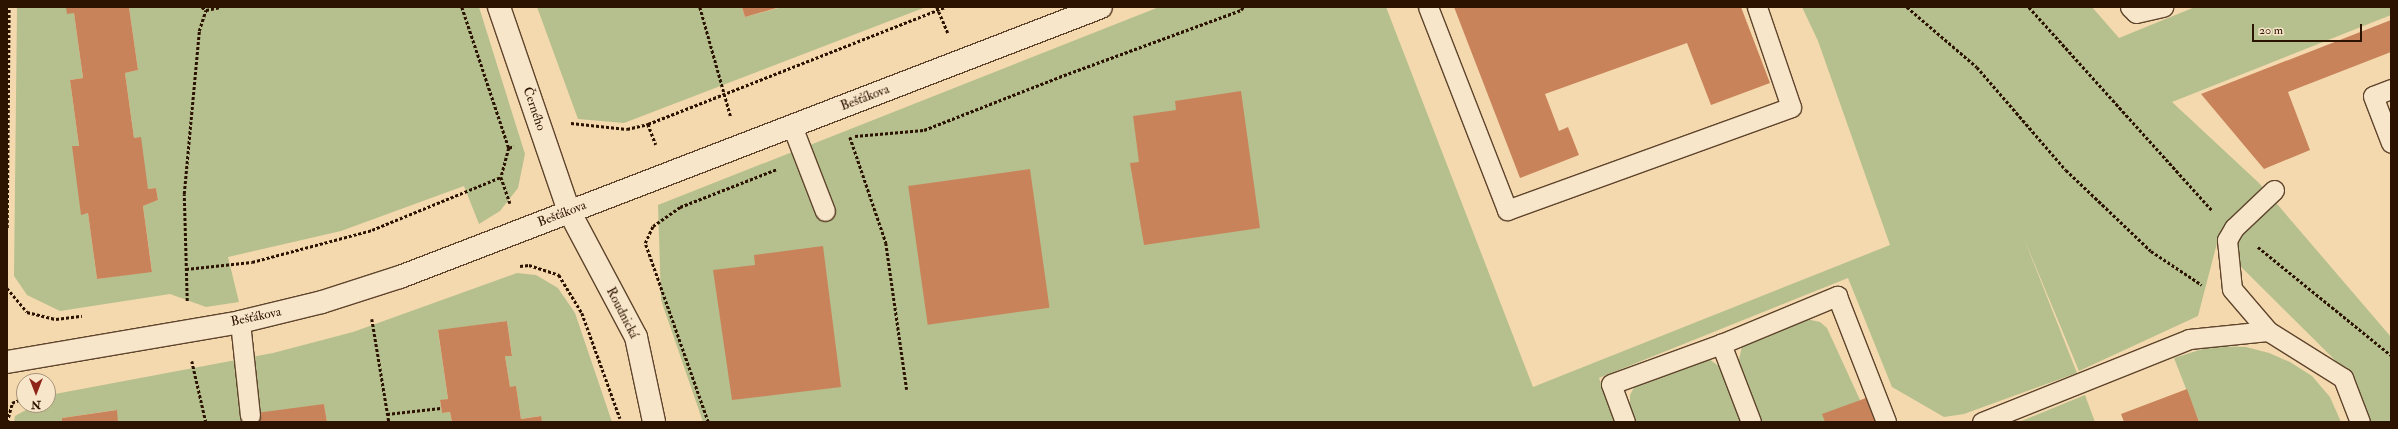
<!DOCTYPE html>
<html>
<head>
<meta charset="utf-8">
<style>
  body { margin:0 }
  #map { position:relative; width:2398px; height:429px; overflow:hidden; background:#f4d9ae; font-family:"IM FELL Double Pica",serif }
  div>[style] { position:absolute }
  .green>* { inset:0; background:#b6c08e }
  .building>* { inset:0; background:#c9835b; transform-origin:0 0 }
  .path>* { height:2.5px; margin-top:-1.25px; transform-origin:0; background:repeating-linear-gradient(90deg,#2c1300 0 3px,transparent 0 5px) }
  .roads { filter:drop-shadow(1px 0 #5e442c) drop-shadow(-1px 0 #5e442c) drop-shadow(0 1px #5e442c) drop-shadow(0 -1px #5e442c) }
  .lane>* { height:19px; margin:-9.5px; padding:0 9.5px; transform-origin:9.5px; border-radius:9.5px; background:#f8e6ca }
  .street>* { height:22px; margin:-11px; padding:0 11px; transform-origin:11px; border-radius:11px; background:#f8e6ca }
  span { translate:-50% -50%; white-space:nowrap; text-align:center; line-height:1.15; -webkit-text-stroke:4px #f8e6ca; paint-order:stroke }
  .street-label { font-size:13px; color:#2c1300 }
  .frame { position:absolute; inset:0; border:8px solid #2c1300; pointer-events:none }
  .north { position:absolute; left:16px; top:373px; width:40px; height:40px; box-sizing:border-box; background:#f8e6ca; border:1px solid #a69279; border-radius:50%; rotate:180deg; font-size:11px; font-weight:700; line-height:16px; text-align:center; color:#2c1300 }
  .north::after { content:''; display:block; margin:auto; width:14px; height:18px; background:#8f2418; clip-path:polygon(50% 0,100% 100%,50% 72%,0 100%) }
  .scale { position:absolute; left:2252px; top:24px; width:110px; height:18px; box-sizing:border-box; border:2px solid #2c1300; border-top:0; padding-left:5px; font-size:12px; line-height:14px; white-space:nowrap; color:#2c1300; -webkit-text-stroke:3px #f8e6ca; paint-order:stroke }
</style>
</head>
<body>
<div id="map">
  <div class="green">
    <div style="clip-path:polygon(17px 7px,66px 7px,74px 13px,83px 78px,70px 80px,79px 146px,73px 146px,82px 214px,88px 213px,97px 279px,152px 271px,143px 206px,158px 200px,156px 188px,148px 189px,134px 138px,125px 73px,138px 70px,129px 7px,479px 7px,525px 154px,518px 188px,500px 211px,479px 224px,464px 186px,341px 231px,228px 257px,239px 302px,206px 307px,170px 294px,60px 311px,27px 295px,14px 276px)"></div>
    <div style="clip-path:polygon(537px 7px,742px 7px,745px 17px,782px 7px,926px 7px,624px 123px,578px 119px)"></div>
    <div style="clip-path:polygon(1159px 7px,1386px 7px,1533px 387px,1890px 245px,1818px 41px,1802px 7px,2092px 7px,2119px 38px,2195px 7px,2391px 7px,2391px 15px,2172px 102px,2259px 183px,2391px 337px,2391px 422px,2371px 422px,2353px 378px,2217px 243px,2198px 316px,2079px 371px,2023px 236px,2077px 373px,1964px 414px,1944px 417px,1892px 387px,1848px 278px,1599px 378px,1615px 422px,703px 422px,661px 300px,658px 205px)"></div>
    <div style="clip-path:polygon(517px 273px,536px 275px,558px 288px,575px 313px,612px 422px,542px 422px,540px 416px,521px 419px,516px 387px,510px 387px,505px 356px,512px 355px,507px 321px,438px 331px,448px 399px,440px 401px,442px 413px,450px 412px,452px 422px,327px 422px,324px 404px,257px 422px,118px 422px,116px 410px,62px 418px,62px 422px,14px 422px,15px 416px,35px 405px,48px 405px,48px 398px,55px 394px,273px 353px,353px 332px)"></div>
    <div style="clip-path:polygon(1802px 318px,1820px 322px,1827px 328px,1860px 400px,1825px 422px,1760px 422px,1740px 372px,1739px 359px,1743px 343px)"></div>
    <div style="clip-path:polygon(2212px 346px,2246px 347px,2269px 353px,2290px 362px,2312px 376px,2330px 397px,2341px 422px,2199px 422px,2174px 358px)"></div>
    <div style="clip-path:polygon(1696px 357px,1709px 359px,1720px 367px,1741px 422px,1635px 422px,1630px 410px,1630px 395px,1637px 382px)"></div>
    <div style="clip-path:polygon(2085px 395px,2095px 422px,2019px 422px)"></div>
  </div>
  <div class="building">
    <div style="clip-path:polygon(66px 7px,129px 7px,138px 70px,125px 73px,134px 138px,141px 137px,148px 189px,156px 188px,158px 200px,143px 206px,152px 272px,97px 279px,88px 213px,81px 215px,72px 146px,79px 146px,70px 80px,83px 78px,74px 13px,67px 14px)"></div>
    <div style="clip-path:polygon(742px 7px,780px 7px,745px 17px)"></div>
    <div style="clip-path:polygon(1454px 7px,1741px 7px,1770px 83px,1711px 105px,1687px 43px,1545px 94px,1559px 131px,1568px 127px,1579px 155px,1520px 178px)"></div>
    <div style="clip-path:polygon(2391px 20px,2391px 52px,2288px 92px,2310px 150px,2264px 169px,2201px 94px)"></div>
    <div style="clip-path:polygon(1241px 91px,1260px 228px,1144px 245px,1130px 163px,1139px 162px,1133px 116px,1176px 110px,1175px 101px)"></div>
    <div style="left:1030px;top:169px;width:140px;height:123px;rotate:82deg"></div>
    <div style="clip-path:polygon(823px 246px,841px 387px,732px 400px,713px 270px,755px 265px,754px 255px)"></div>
    <div style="clip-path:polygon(507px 321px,512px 356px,505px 356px,510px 387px,516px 386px,521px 419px,541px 416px,542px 422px,452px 422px,450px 412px,442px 413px,440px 400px,448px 399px,438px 330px)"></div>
    <div style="clip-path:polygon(2187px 389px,2199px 422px,2124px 422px,2121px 414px)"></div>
    <div style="clip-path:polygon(1866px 398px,1876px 422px,1825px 422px,1822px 414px)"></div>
    <div style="clip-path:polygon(324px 404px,327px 422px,257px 422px,256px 413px)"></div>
    <div style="clip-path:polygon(117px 410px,118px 422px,62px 422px,62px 418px)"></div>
  </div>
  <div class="path">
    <div style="left:202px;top:7px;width:5px;rotate:37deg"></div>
    <div style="left:462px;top:7px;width:149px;rotate:71.6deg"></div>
    <div style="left:509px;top:148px;width:30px;rotate:105deg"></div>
    <div style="left:501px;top:177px;width:28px;rotate:71deg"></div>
    <div style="left:700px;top:7px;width:114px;rotate:74.3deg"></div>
    <div style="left:937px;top:7px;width:28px;rotate:67deg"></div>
    <div style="left:1907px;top:7px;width:92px;rotate:40.6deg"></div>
    <div style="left:1977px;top:67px;width:136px;rotate:49.2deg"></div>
    <div style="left:2066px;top:170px;width:117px;rotate:43.6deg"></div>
    <div style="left:2151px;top:251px;width:61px;rotate:33.7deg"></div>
    <div style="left:2029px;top:7px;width:273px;rotate:48deg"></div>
    <div style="left:571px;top:123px;width:56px;rotate:6.1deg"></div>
    <div style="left:627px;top:129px;width:22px;rotate:-13deg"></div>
    <div style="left:648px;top:124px;width:319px;rotate:-21.5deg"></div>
    <div style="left:648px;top:124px;width:22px;rotate:69deg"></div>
    <div style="left:855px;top:136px;width:69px;rotate:-5deg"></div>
    <div style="left:924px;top:130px;width:145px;rotate:-21.4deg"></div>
    <div style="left:1059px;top:77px;width:194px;rotate:-20.2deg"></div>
    <div style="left:1241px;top:10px;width:4px;rotate:-56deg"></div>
    <div style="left:850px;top:137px;width:112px;rotate:71.2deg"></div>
    <div style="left:886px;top:243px;width:148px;rotate:81.9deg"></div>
    <div style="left:509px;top:148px;width:5px;rotate:-22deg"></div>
    <div style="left:7px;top:228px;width:221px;rotate:-89.5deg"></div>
    <div style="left:2258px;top:247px;width:171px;rotate:39.1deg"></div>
    <div style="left:520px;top:266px;width:9px;rotate:-6deg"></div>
    <div style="left:529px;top:265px;width:32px;rotate:18deg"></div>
    <div style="left:559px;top:275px;width:44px;rotate:58.8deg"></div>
    <div style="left:582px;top:313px;width:112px;rotate:70.1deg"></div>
    <div style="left:186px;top:269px;width:66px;rotate:-6.1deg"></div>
    <div style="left:252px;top:262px;width:124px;rotate:-14.9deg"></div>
    <div style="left:372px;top:230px;width:139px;rotate:-22.3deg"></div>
    <div style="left:7px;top:288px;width:31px;rotate:50deg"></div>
    <div style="left:27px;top:312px;width:30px;rotate:14deg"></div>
    <div style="left:56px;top:319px;width:26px;rotate:-7deg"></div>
    <div style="left:187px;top:301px;width:107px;rotate:-91.6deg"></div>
    <div style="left:184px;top:194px;width:164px;rotate:-84.7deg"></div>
    <div style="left:199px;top:31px;width:22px;rotate:-72deg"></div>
    <div style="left:206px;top:10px;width:15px;rotate:-11deg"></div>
    <div style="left:372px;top:319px;width:104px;rotate:80.6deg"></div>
    <div style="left:192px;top:361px;width:63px;rotate:77.1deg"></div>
    <div style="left:387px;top:414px;width:54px;rotate:-6.3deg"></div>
    <div style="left:7px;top:422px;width:20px;rotate:-75deg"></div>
    <div style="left:12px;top:403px;width:13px;rotate:-23deg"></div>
    <div style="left:708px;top:422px;width:190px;rotate:-109.4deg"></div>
    <div style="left:645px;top:243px;width:19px;rotate:-65deg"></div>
    <div style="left:653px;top:226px;width:33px;rotate:-35deg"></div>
    <div style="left:680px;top:207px;width:104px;rotate:-21.4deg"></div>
  </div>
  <div class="roads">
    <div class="lane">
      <div style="left:1428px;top:7px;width:218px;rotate:68.7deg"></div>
      <div style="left:1507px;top:210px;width:302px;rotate:-19.9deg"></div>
      <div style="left:1791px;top:107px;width:106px;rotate:-108.8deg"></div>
      <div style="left:2130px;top:7px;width:8px;rotate:45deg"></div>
      <div style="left:2136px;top:13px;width:28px;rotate:-13deg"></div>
      <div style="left:2391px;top:89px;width:19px;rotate:159deg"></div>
      <div style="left:2373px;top:96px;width:50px;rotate:69deg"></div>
      <div style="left:792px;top:126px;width:91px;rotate:68.8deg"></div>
      <div style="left:2274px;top:190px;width:55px;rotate:136.5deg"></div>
      <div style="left:2234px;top:228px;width:14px;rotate:120deg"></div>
      <div style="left:2227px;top:240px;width:49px;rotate:84.2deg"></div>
      <div style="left:2232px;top:289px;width:55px;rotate:49.4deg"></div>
      <div style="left:2268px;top:331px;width:89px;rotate:32.1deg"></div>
      <div style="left:2343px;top:378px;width:47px;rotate:68.9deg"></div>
      <div style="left:240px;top:322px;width:94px;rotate:83.9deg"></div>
      <div style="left:1625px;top:422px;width:40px;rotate:-110.2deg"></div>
      <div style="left:1611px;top:384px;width:117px;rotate:-20deg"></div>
      <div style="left:1751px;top:422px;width:84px;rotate:-111deg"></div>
      <div style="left:1721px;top:344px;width:126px;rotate:-22.5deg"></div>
      <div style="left:1837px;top:296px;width:135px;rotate:68.7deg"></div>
      <div style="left:1982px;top:422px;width:223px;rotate:-21.8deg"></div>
      <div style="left:2189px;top:339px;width:79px;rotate:-5.8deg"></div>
    </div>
    <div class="street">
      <div style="left:499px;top:7px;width:216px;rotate:71.1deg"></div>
      <div style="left:569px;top:211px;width:143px;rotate:62deg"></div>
      <div style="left:636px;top:337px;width:87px;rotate:78deg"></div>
      <div style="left:7px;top:362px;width:236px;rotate:-9.7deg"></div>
      <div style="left:240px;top:322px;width:84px;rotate:-13.7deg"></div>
      <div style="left:322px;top:302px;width:82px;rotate:-17.8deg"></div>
      <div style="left:400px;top:277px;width:751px;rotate:-21.06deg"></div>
    </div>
  </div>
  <div class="street-label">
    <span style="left:865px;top:98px;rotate:-21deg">Bešťákova</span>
    <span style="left:534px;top:109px;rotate:71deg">Černého</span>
    <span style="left:562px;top:214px;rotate:-21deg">Bešťákova</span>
    <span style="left:622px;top:313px;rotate:63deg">Roudnická</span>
    <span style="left:256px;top:317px;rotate:-12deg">Bešťákova</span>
  </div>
  <div class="frame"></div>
  <div class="north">N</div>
  <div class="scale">20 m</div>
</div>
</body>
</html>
